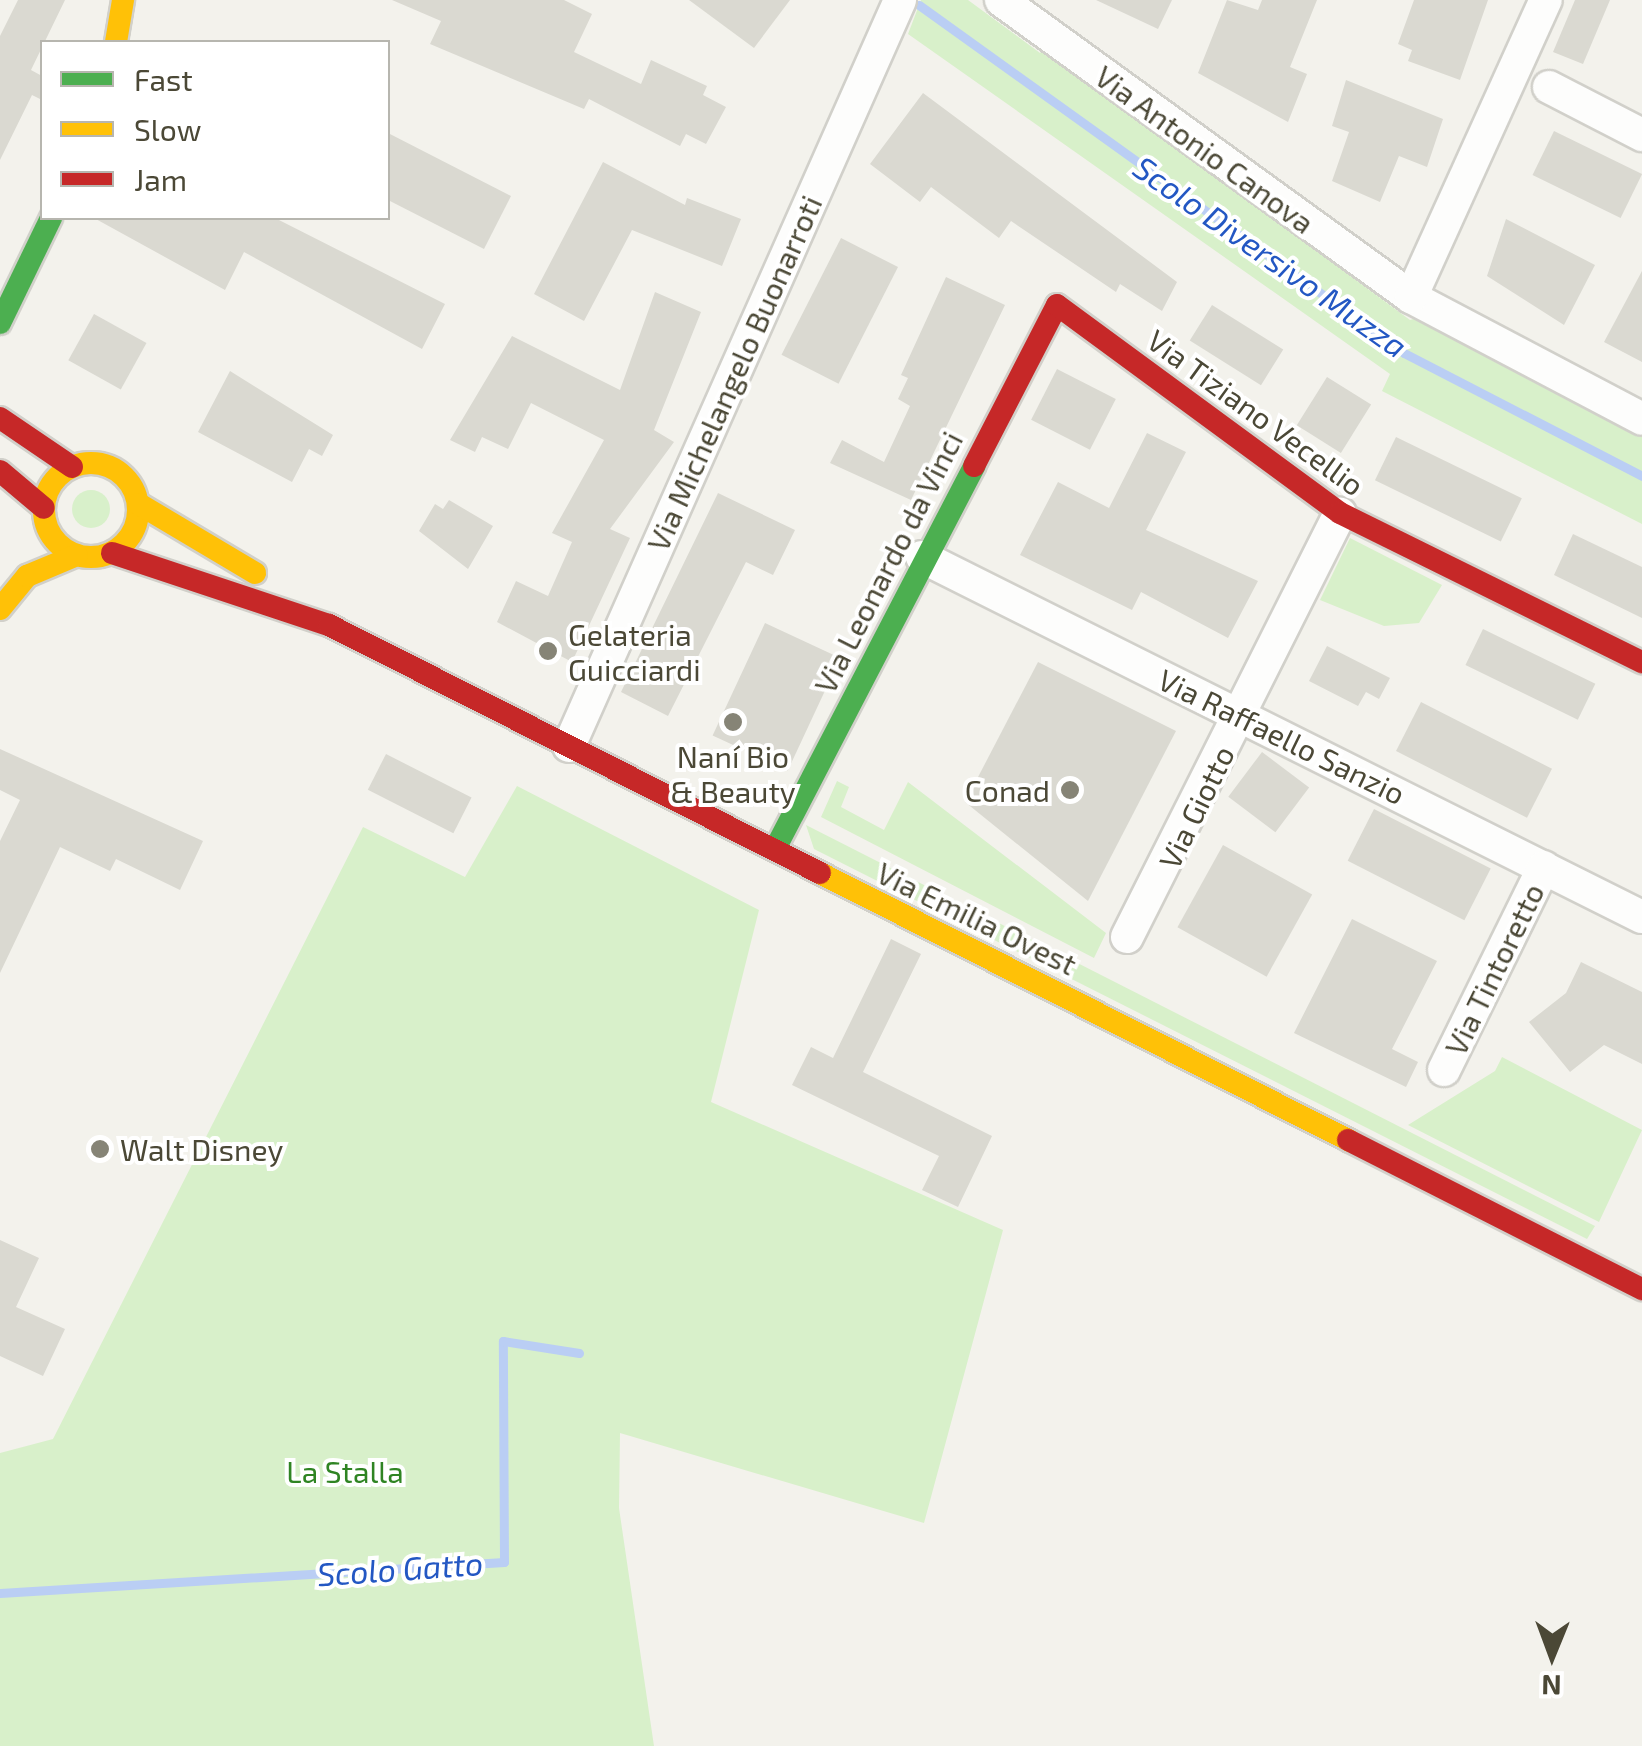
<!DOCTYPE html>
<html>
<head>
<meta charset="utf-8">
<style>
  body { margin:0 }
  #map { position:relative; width:1642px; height:1746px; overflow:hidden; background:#f3f2ec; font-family:"Exo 2",sans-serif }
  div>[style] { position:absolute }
  .green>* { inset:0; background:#d8f0ca }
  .round { border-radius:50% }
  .stream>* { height:9px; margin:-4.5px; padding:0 4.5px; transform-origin:4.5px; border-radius:4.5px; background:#bacef4 }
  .building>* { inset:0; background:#dad9d1; transform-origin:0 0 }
  .roads { filter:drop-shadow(2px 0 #d1d0ca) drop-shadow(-2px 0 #d1d0ca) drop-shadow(0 2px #d1d0ca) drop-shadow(0 -2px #d1d0ca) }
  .street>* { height:32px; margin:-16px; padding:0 16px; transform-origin:16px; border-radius:16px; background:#fdfdfc }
  .fast>* { height:22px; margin:-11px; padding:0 11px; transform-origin:11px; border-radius:11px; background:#4caf50 }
  .slow>* { height:22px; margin:-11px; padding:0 11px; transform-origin:11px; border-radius:11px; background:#ffc107 }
  .slow>.ring { margin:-11px; padding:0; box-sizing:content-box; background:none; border:22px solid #ffc107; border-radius:50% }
  .jam>* { height:22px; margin:-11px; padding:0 11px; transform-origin:11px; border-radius:11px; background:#c62828 }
  .dots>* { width:28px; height:28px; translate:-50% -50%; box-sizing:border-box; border:5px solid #fff; border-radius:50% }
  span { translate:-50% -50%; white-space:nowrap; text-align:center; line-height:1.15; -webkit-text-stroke:8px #fff; paint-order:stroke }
  .street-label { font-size:30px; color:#4b4836 }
  .poi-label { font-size:30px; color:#4b4836 }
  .left { translate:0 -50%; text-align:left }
  .right { translate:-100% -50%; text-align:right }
  .park-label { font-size:30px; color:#2f8423 }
  .water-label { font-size:32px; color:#2357c3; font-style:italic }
  .legend { position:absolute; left:40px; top:40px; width:350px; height:180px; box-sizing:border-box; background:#fff; border:2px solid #b7b6af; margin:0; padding:12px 18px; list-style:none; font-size:30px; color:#4b4836 }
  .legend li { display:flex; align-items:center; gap:20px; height:50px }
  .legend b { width:50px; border:2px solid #b7b6af }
  .north { position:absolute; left:1502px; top:1606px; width:100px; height:100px; -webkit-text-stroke:8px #fff; paint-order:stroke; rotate:181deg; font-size:28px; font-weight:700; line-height:40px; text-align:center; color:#4b4836 }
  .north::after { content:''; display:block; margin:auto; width:35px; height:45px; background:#4b4836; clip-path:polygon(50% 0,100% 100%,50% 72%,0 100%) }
</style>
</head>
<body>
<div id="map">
  <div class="green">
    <div style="clip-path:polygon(921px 0,968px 0,1040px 53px,1047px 45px,1353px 267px,1349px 275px,1410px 320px,1426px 315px,1642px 427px,1642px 524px,1382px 391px,1390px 374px,908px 34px)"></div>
    <div class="round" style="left:72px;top:490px;width:38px;height:38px"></div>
    <div style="clip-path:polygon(1350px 538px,1442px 585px,1419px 623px,1384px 626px,1320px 600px)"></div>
    <div style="clip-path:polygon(837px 781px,849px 787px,841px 807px,884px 830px,908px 782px,1106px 933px,1094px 958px,821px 817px)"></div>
    <div style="clip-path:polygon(517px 786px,759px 910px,711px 1102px,1003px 1230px,924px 1523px,620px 1433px,619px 1508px,654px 1746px,0 1746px,0 1453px,53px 1439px,363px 827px,465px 877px)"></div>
    <div style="clip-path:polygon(806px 825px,1595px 1226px,1587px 1239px,814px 849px)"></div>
    <div style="clip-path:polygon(1502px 1057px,1642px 1130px,1599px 1222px,1408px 1125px,1495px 1071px)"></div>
  </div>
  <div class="stream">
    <div style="left:919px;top:5px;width:597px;rotate:35.66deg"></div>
    <div style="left:1404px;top:353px;width:268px;rotate:27.3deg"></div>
    <div style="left:0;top:1593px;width:505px;rotate:-3.52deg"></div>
    <div style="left:504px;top:1562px;width:221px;rotate:-90.3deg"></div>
    <div style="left:503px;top:1341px;width:77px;rotate:9deg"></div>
  </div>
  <div class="building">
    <div style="clip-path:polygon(18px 0,65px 0,31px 70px,42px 76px,42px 100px,32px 95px,0 160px,0 36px)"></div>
    <div style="clip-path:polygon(392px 0,564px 0,592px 14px,574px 52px,641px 84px,651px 60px,707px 86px,703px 95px,726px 107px,706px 144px,686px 134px,680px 146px,589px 99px,584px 109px,430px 44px,441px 21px)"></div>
    <div style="clip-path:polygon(689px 0,790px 0,754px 48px)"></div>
    <div style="clip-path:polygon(1096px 0,1172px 0,1158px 29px)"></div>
    <div style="clip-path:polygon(1227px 0,1258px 10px,1262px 0,1317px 0,1290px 67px,1307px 74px,1288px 122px,1198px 73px)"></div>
    <div style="clip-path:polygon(1414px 0,1488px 0,1460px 80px,1408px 61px,1412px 50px,1398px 44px)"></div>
    <div style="clip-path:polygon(1575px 0,1610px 0,1583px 64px,1553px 52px)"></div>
    <div style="clip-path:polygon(1346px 80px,1443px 119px,1427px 167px,1399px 156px,1380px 202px,1332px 181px,1349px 132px,1332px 126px)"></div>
    <div style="clip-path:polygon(923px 93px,1177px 282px,1162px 311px,1120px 284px,1116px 292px,1011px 221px,999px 238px,931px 187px,920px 202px,870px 164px)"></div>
    <div style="left:1554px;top:131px;width:98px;height:49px;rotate:26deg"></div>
    <div style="clip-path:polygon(388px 133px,511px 196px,484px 249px,388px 200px)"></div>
    <div style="clip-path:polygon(603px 162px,685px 205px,687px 198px,741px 219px,722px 266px,632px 230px,584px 321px,534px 294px)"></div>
    <div style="clip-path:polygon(94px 218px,275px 218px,445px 304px,422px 349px,244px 252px,225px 290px)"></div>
    <div style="clip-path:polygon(1506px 219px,1595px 265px,1564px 325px,1487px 276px)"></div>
    <div style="left:841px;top:238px;width:64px;height:131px;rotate:27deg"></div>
    <div style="clip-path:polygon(1642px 271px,1642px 362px,1604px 342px)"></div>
    <div style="clip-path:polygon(946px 277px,1005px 305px,911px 500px,830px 463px,842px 440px,884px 462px,910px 406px,898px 399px,908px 378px,901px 375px)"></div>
    <div style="clip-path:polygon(655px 292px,701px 312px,654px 430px,674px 442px,610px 529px,630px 538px,572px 662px,497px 622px,516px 581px,548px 596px,572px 542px,552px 533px,604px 440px,531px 403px,508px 449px,482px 437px,475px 452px,450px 440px,512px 336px,620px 390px)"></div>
    <div style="left:1212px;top:305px;width:84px;height:42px;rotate:32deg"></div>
    <div style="left:94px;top:314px;width:60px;height:53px;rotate:29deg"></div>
    <div style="left:1057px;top:369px;width:66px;height:57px;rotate:27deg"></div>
    <div style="clip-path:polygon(230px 371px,333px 435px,322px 456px,309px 449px,292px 482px,198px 432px)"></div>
    <div style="left:1327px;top:377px;width:52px;height:57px;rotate:32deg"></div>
    <div style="clip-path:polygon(1147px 433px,1186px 452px,1146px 530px,1258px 581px,1228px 638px,1141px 592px,1132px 610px,1020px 555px,1058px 482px,1109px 508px)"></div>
    <div style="left:1396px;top:437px;width:140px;height:48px;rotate:26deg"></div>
    <div style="clip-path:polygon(718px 493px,795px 530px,773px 575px,746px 562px,668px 716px,621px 692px)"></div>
    <div style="clip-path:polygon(449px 500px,493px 526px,468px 569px,419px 531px,435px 504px,443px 509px)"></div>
    <div style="clip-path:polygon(1573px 534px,1642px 567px,1642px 618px,1554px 575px)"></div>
    <div style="left:765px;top:623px;width:83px;height:124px;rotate:25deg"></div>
    <div style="left:1483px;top:629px;width:125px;height:40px;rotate:26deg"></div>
    <div style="clip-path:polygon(1327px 646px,1390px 678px,1379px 699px,1366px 692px,1358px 706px,1309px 681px)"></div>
    <div style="clip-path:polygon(1038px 662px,1176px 731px,1088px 901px,965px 802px)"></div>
    <div style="left:1421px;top:702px;width:147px;height:55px;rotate:27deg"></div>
    <div style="clip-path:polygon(0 749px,203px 841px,180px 890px,116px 859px,110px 871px,60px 847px,0 973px,0 841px,20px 800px,0 790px)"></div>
    <div style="left:1262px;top:752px;width:59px;height:56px;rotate:37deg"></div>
    <div style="left:386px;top:754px;width:96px;height:40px;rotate:27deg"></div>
    <div style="left:1374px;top:809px;width:131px;height:58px;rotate:27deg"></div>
    <div style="left:1223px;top:845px;width:102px;height:94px;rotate:29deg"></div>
    <div style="clip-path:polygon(1352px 919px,1437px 961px,1392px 1049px,1418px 1062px,1406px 1087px,1294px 1033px)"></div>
    <div style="clip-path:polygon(891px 939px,921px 954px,863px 1072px,992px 1136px,958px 1207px,922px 1190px,939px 1156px,792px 1085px,811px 1047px,833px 1058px)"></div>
    <div style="clip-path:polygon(1581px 962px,1642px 992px,1642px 1064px,1604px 1045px,1570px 1072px,1529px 1022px,1566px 993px)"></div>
    <div style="clip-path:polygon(0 1240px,39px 1258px,16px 1307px,65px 1329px,43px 1376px,0 1356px)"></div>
  </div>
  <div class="roads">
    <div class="street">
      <div style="left:1001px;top:0;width:506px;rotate:35.92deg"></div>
      <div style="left:1411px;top:297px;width:261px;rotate:27.8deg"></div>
      <div style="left:1549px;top:87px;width:105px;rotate:27.3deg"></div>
      <div style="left:1411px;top:297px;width:326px;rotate:-65.6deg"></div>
      <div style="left:922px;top:557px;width:805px;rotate:26.57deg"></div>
      <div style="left:569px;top:746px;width:816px;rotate:-66.07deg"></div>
      <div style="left:1127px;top:937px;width:474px;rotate:-63.3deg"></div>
      <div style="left:1444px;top:1070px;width:226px;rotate:-63.8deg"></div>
    </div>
    <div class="fast">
      <div style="left:0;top:323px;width:117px;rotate:-64.1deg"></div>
      <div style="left:775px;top:849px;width:432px;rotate:-62.5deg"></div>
    </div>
    <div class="slow">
      <div style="left:116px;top:42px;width:43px;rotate:-80.5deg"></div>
      <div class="ring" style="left:44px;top:463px;width:72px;height:72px"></div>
      <div style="left:139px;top:504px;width:135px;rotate:30.7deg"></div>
      <div style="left:0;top:609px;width:43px;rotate:-50.7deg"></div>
      <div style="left:27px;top:576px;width:54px;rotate:-22.8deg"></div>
      <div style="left:820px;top:873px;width:592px;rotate:26.82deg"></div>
    </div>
    <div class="jam">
      <div style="left:0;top:418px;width:87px;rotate:34.2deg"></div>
      <div style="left:974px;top:466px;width:181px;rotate:-62.7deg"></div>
      <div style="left:1057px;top:305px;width:351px;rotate:36.3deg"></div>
      <div style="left:1340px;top:513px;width:337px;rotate:26.3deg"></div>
      <div style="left:0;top:471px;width:57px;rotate:40.1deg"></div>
      <div style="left:112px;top:553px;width:229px;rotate:18.4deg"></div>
      <div style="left:329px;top:625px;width:550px;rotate:26.8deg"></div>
      <div style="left:1348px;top:1140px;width:330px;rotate:26.9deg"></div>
    </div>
  </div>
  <div class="dots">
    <div style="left:548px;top:651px;background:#868476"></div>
    <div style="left:733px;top:722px;background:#868476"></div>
    <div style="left:1070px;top:790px;background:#868476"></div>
    <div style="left:100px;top:1149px;background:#868476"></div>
  </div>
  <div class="street-label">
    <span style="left:1205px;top:149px;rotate:36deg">Via Antonio Canova</span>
    <span style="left:734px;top:373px;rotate:-66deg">Via Michelangelo Buonarroti</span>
    <span style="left:1256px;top:412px;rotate:36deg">Via Tiziano Vecellio</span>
    <span style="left:888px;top:562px;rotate:-63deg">Via Leonardo da Vinci</span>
    <span style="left:1282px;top:736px;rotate:26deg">Via Raffaello Sanzio</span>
    <span style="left:1196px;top:807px;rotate:-64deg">Via Giotto</span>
    <span style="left:977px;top:918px;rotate:26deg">Via Emilia Ovest</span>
    <span style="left:1494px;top:969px;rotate:-64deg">Via Tintoretto</span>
  </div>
  <div class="poi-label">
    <span class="left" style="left:568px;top:651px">Gelateria<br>Guicciardi</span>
    <span style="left:733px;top:773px">Naní Bio<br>&amp; Beauty</span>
    <span class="right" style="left:1050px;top:790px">Conad</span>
    <span class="left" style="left:120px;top:1149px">Walt Disney</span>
  </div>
  <div class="park-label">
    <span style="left:345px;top:1471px">La Stalla</span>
  </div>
  <div class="water-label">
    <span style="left:1271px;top:256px;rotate:35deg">Scolo Diversivo Muzza</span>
    <span style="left:400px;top:1568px;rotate:-4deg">Scolo Gatto</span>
  </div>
  <ul class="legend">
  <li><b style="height:12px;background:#4caf50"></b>Fast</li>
  <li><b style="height:12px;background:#ffc107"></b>Slow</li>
  <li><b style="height:12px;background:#c62828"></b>Jam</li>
  </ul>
  <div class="north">N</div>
</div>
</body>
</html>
